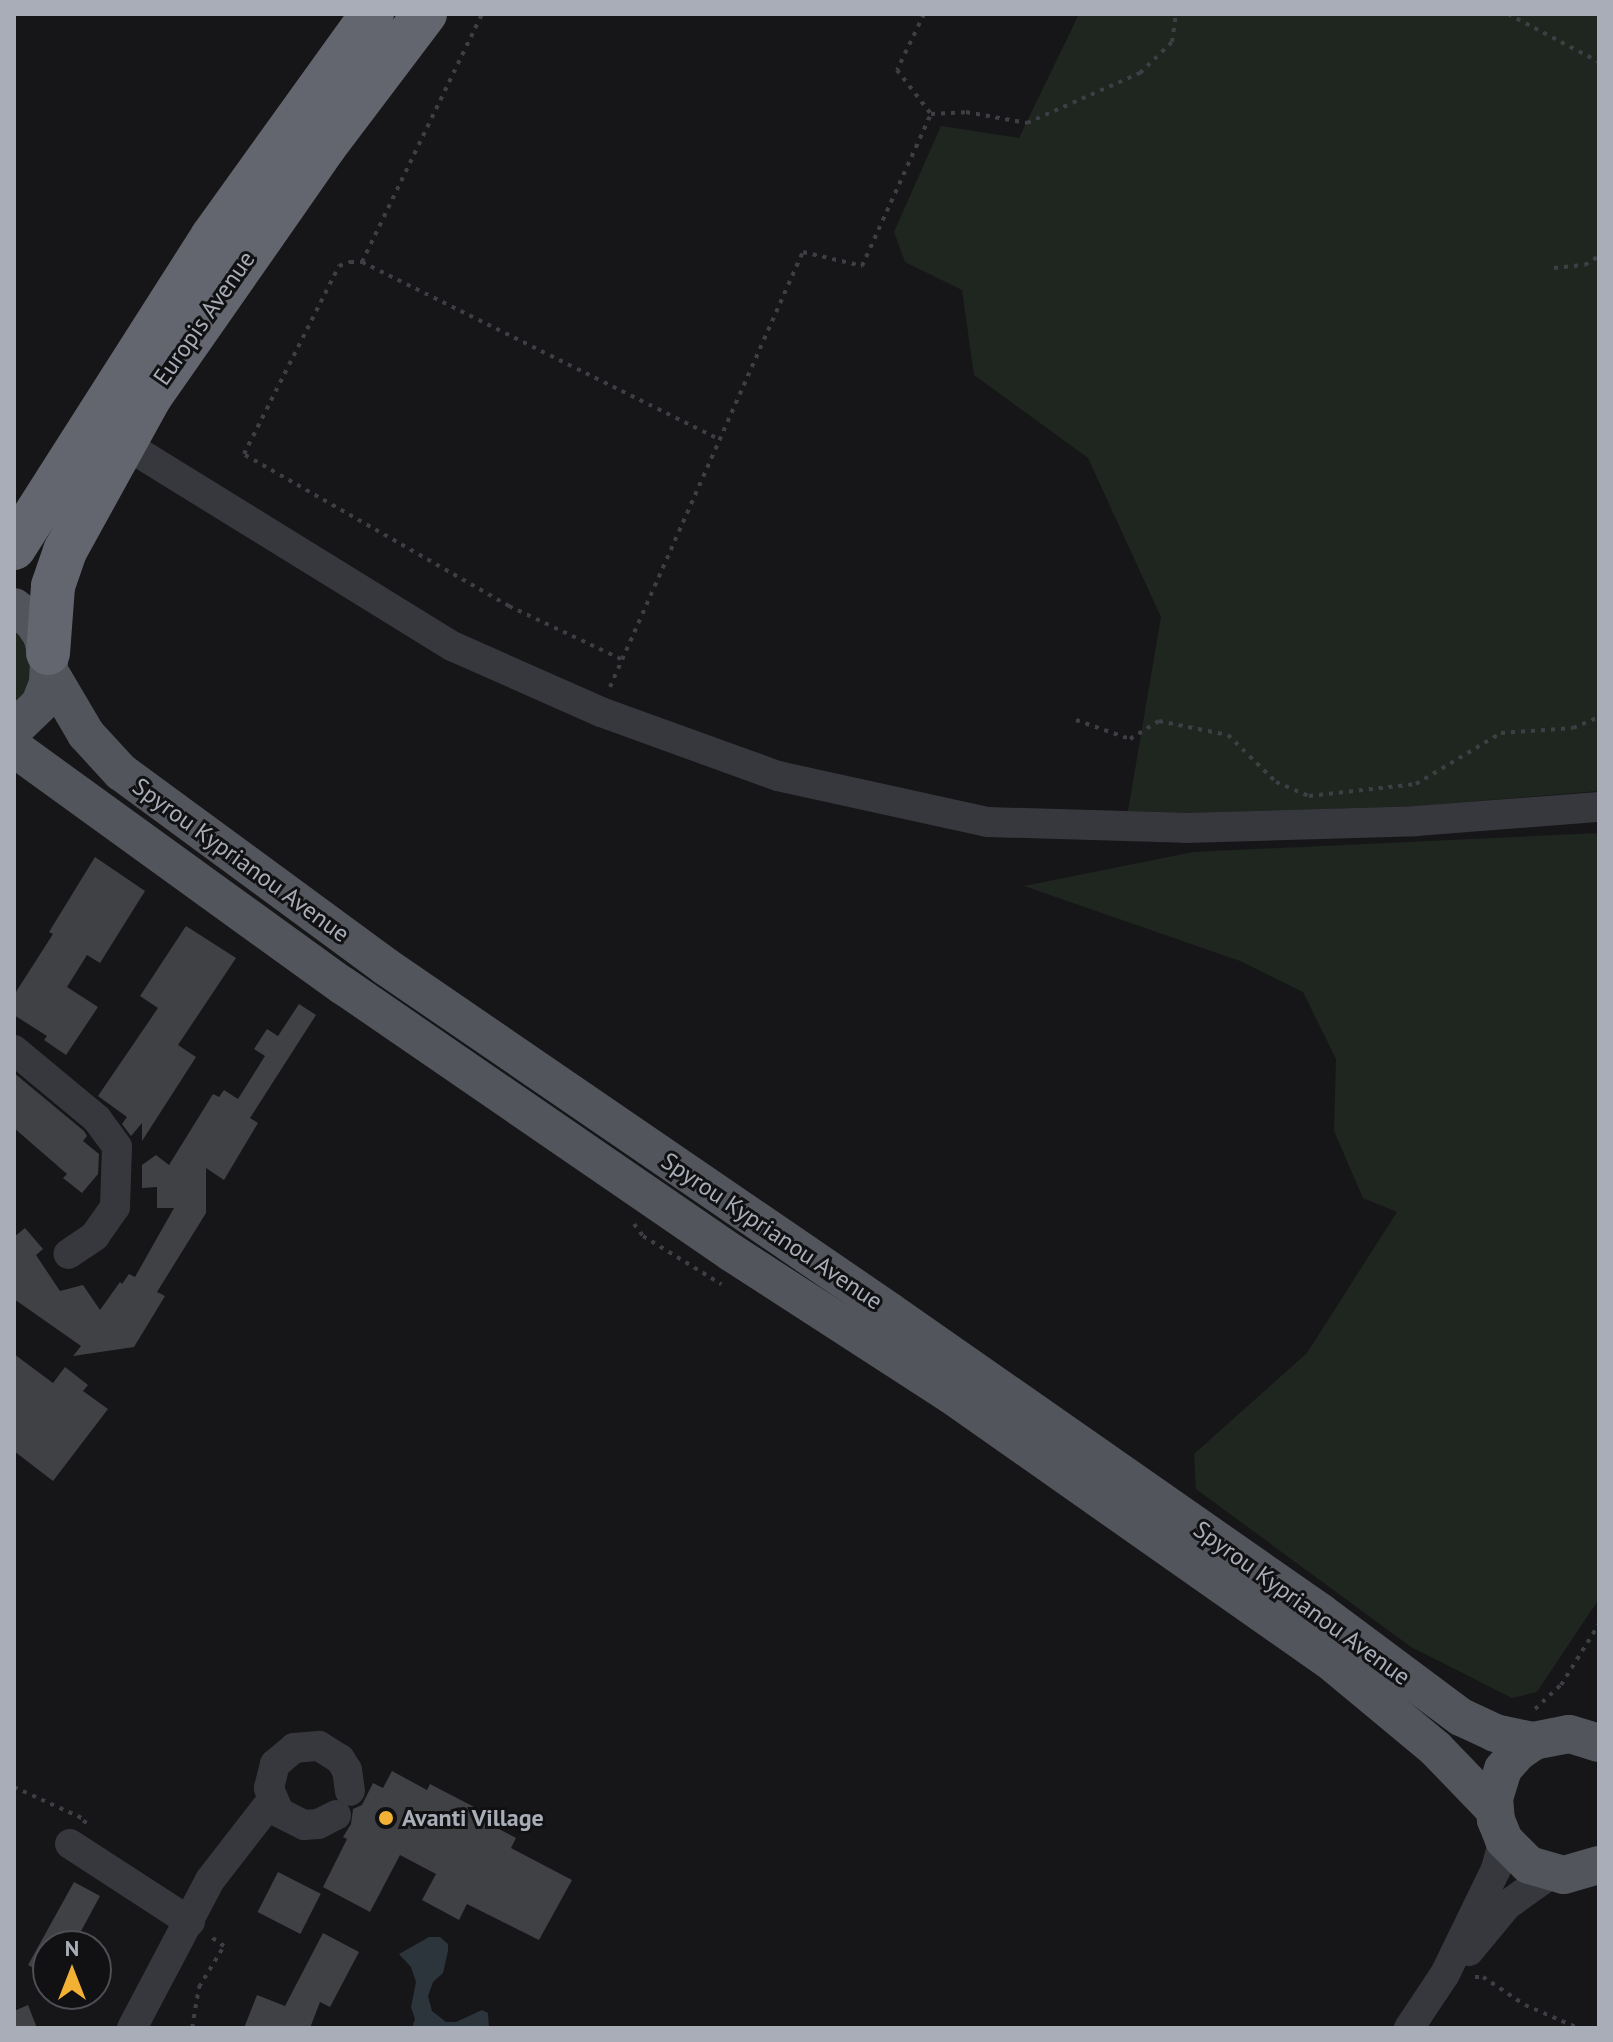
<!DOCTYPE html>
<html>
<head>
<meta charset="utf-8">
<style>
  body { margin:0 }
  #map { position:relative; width:1613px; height:2042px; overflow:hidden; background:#161618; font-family:"PT Sans",sans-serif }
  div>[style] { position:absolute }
  .green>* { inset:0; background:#1e261f }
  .water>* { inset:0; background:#2c353c }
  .building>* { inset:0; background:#404145; transform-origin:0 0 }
  .path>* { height:4px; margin-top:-2px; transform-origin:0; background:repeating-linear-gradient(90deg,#3d3f44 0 4px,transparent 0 10px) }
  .minor>* { height:30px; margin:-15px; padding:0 15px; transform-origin:15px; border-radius:15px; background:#37383d }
  .major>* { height:38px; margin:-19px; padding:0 19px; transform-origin:19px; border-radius:19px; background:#53555c }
  .highway>* { height:44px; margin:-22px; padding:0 22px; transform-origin:22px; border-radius:22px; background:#63666e }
  .dots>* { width:22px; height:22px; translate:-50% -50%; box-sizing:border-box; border:4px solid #111113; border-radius:50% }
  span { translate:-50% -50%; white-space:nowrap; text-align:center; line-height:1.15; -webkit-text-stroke:6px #111113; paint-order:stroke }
  .street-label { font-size:24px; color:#a8adb8 }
  .poi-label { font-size:24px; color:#a8adb8; font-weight:700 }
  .left { translate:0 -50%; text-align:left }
  .frame { position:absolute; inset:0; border:16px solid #a8adb8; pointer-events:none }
  .north { position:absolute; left:32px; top:1930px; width:80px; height:80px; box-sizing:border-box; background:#111113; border:2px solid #4d4f55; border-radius:50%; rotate:0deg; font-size:22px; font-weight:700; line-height:32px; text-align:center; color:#a8adb8 }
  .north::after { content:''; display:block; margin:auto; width:28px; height:36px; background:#f2b134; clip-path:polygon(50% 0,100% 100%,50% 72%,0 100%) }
</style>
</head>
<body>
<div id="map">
  <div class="green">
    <div style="clip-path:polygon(1079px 14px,1599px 14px,1599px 791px,1418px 806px,1196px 813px,1128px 811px,1161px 617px,1088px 458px,974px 375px,962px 290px,905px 262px,894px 232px,941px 126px,1019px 138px)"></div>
    <div style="clip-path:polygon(14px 629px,30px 653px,32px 672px,27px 690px,14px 708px)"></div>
    <div style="clip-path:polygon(1599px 833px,1599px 1599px,1537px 1692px,1512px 1698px,1411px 1647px,1196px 1489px,1194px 1454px,1307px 1353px,1397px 1212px,1363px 1198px,1334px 1131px,1336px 1059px,1303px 992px,1240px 961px,1024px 886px,1193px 852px)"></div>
  </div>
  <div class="water">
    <div style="clip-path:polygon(429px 1937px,440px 1937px,448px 1944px,448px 1951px,443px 1973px,433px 1982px,428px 1996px,432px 2011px,446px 2022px,456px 2022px,482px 2010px,488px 2013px,489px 2028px,412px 2028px,415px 2019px,411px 2007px,416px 1982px,411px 1967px,399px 1954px)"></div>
  </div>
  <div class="building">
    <div style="clip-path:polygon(95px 857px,145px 891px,100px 963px,87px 955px,67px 987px,98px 1007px,66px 1055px,44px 1040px,47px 1036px,14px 1015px,14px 995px,53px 934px,49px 932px)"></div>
    <div style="clip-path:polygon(186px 926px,236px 958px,178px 1045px,196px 1057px,142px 1141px,142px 1123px,131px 1136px,122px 1124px,127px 1117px,98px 1096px,158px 1008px,140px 996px)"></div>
    <div style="clip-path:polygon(299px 1004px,316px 1015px,250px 1118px,258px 1123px,224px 1180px,206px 1168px,206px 1213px,157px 1292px,165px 1296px,134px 1347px,73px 1356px,81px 1346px,14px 1299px,14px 1237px,25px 1228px,43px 1249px,36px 1255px,60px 1291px,83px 1285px,100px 1310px,120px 1282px,122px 1284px,129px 1274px,135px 1277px,174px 1208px,157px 1208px,157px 1187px,142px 1188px,142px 1165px,156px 1155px,169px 1165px,213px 1094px,219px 1097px,224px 1090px,238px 1099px,265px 1056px,254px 1049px,267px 1029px,278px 1036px)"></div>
    <div style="clip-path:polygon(14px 1073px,84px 1131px,87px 1136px,83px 1141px,99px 1154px,98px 1174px,82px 1193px,63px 1178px,67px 1174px,14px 1128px)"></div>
    <div style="clip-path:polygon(14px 1354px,53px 1383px,65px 1367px,88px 1385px,83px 1391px,108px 1409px,53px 1481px,14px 1451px)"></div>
    <div style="clip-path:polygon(392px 1771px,427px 1790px,430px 1784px,478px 1809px,474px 1816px,516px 1838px,511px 1848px,572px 1880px,539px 1940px,467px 1904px,459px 1920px,422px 1900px,436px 1874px,400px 1855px,370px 1912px,323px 1887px,347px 1839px,343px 1837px,351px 1824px,353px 1809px,362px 1805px,373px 1783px,383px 1788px)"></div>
    <div style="left:278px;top:1872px;width:48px;height:45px;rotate:27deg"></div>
    <div style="clip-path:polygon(74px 1882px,100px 1896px,73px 1946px,48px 1946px,48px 1976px,28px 1965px)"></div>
    <div style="clip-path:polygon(323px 1933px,359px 1952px,330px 2007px,320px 2002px,310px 2028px,244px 2028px,257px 1995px,285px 2006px)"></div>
    <div style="clip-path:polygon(28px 2005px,37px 2028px,14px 2028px,14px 2011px)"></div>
  </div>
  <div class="path">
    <div style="left:924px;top:14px;width:62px;rotate:115.7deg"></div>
    <div style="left:897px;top:70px;width:56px;rotate:52.3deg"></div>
    <div style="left:1508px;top:14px;width:103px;rotate:27.8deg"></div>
    <div style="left:362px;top:262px;width:276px;rotate:-64.2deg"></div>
    <div style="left:1554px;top:268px;width:31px;rotate:-6deg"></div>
    <div style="left:1585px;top:265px;width:17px;rotate:-33deg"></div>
    <div style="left:621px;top:659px;width:124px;rotate:-154.7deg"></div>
    <div style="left:509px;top:606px;width:305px;rotate:-150.2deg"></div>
    <div style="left:244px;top:454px;width:211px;rotate:-63.2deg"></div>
    <div style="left:339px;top:266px;width:12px;rotate:-20deg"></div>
    <div style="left:350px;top:262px;width:12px"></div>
    <div style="left:362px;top:262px;width:398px;rotate:26.4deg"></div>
    <div style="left:610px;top:687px;width:476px;rotate:-66.1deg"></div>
    <div style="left:803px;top:252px;width:61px;rotate:13.3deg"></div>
    <div style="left:862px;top:266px;width:167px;rotate:-65.6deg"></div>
    <div style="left:931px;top:114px;width:35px;rotate:-3deg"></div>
    <div style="left:966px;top:112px;width:62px;rotate:10.2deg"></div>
    <div style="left:1027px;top:123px;width:124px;rotate:-23.9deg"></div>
    <div style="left:1140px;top:73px;width:45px;rotate:-44.1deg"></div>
    <div style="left:1172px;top:42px;width:28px;rotate:-82deg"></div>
    <div style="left:1076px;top:720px;width:57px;rotate:19.4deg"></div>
    <div style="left:1130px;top:739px;width:34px;rotate:-32deg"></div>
    <div style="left:1159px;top:721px;width:70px;rotate:11.5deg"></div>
    <div style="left:1228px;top:735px;width:67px;rotate:44.4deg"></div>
    <div style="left:1276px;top:782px;width:36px;rotate:23deg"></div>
    <div style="left:1309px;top:796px;width:108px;rotate:-6.4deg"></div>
    <div style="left:1416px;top:784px;width:99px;rotate:-31deg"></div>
    <div style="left:1501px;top:733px;width:72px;rotate:-4deg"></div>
    <div style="left:1573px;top:728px;width:28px;rotate:-23deg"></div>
    <div style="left:634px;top:1224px;width:15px;rotate:53deg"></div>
    <div style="left:643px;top:1236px;width:92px;rotate:31.6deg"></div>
    <div style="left:1535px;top:1709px;width:35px;rotate:-43deg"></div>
    <div style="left:1561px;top:1685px;width:72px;rotate:-58.1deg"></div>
    <div style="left:14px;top:1787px;width:79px;rotate:24.6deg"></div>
    <div style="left:86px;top:1820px;width:6px;rotate:121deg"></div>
    <div style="left:1475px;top:1977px;width:8px"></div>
    <div style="left:1483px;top:1977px;width:50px;rotate:33.7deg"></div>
    <div style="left:1525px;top:2005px;width:58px;rotate:23.5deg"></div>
    <div style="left:192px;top:2028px;width:42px;rotate:-80.3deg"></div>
    <div style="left:199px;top:1987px;width:48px;rotate:-58.6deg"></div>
    <div style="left:224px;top:1946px;width:16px;rotate:-145deg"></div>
  </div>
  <div class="minor">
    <div style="left:123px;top:443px;width:387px;rotate:31.7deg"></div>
    <div style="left:452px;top:646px;width:163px;rotate:23.9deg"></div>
    <div style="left:601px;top:712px;width:188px;rotate:19.9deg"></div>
    <div style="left:778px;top:776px;width:215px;rotate:12.4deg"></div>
    <div style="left:988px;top:822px;width:197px;rotate:1.7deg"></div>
    <div style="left:1185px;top:828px;width:231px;rotate:-1.7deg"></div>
    <div style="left:1416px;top:821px;width:184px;rotate:-4.4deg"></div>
    <div style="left:14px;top:1050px;width:108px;rotate:39.7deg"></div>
    <div style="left:97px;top:1119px;width:34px;rotate:54deg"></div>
    <div style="left:117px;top:1147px;width:60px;rotate:91.9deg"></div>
    <div style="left:115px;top:1207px;width:35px;rotate:125deg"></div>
    <div style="left:95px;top:1236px;width:32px;rotate:146deg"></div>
    <div style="left:336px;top:1815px;width:20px;rotate:153deg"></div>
    <div style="left:318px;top:1824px;width:14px;rotate:176deg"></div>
    <div style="left:304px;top:1825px;width:28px;rotate:-153deg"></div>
    <div style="left:279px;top:1812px;width:26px;rotate:-113deg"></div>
    <div style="left:269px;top:1788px;width:25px;rotate:-76deg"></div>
    <div style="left:275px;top:1764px;width:25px;rotate:-40deg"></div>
    <div style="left:294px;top:1748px;width:25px;rotate:-5deg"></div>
    <div style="left:319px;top:1746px;width:25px;rotate:32deg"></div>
    <div style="left:340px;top:1759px;width:13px;rotate:58deg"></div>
    <div style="left:347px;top:1770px;width:21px;rotate:82deg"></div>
    <div style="left:70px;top:1844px;width:143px;rotate:33deg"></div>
    <div style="left:1469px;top:1951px;width:60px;rotate:-50.4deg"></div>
    <div style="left:1507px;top:1905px;width:55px;rotate:-35.4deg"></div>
    <div style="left:132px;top:2028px;width:167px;rotate:-62.2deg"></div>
    <div style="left:210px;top:1880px;width:101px;rotate:-52.2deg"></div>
    <div style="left:1409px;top:2028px;width:65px;rotate:-56.3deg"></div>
    <div style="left:1445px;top:1974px;width:117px;rotate:-64.1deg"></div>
    <div style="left:1496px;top:1869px;width:30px;rotate:-75deg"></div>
  </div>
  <div class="major">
    <div style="left:14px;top:607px;width:23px;rotate:38deg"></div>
    <div style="left:32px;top:621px;width:18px;rotate:56deg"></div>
    <div style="left:42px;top:636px;width:27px;rotate:75deg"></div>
    <div style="left:49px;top:662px;width:21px;rotate:93deg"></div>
    <div style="left:48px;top:683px;width:22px;rotate:111deg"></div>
    <div style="left:40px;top:704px;width:36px;rotate:136deg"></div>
    <div style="left:49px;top:671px;width:73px;rotate:59.6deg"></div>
    <div style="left:86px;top:734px;width:52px;rotate:47.4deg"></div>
    <div style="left:121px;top:772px;width:328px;rotate:36.3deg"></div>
    <div style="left:385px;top:966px;width:611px;rotate:34.39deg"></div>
    <div style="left:889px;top:1311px;width:526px;rotate:34.93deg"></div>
    <div style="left:1320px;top:1612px;width:176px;rotate:36.7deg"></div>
    <div style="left:1461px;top:1717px;width:38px;rotate:25deg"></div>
    <div style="left:1495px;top:1733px;width:40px;rotate:12deg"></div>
    <div style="left:14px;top:748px;width:405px;rotate:35.9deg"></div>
    <div style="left:342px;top:985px;width:473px;rotate:34.5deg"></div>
    <div style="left:732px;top:1253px;width:260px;rotate:32.9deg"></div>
    <div style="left:950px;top:1394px;width:471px;rotate:35.1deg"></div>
    <div style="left:1335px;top:1665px;width:131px;rotate:39.7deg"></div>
    <div style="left:1436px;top:1749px;width:83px;rotate:46deg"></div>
    <div style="left:1599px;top:1743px;width:31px;rotate:-163deg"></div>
    <div style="left:1569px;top:1734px;width:36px;rotate:169deg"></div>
    <div style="left:1534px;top:1741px;width:21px;rotate:145deg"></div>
    <div style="left:1517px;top:1753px;width:21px;rotate:131deg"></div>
    <div style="left:1503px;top:1769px;width:30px;rotate:107deg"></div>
    <div style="left:1494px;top:1798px;width:22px;rotate:85deg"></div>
    <div style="left:1496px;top:1820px;width:22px;rotate:68deg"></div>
    <div style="left:1504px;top:1840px;width:35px;rotate:45deg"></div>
    <div style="left:1529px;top:1865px;width:36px;rotate:16deg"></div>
    <div style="left:1564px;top:1875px;width:36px;rotate:-16deg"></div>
  </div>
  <div class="highway">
    <div style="left:14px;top:548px;width:369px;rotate:-57.5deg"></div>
    <div style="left:212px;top:237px;width:274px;rotate:-54.3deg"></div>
    <div style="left:48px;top:653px;width:67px;rotate:-85.7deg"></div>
    <div style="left:53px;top:586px;width:37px;rotate:-71deg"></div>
    <div style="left:65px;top:551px;width:176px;rotate:-61.1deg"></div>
    <div style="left:150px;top:397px;width:306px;rotate:-55.1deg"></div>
    <div style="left:325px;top:146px;width:166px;rotate:-52.9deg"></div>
  </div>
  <div class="dots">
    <div style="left:386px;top:1818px;background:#f2b134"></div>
  </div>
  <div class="street-label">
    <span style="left:204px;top:318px;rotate:-55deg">Europis Avenue</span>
    <span style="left:241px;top:860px;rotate:36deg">Spyrou Kyprianou Avenue</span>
    <span style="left:772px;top:1231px;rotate:34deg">Spyrou Kyprianou Avenue</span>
    <span style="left:1302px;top:1603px;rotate:36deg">Spyrou Kyprianou Avenue</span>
  </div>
  <div class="poi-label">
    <span class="left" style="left:402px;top:1818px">Avanti Village</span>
  </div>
  <div class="frame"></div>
  <div class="north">N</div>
</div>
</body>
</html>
